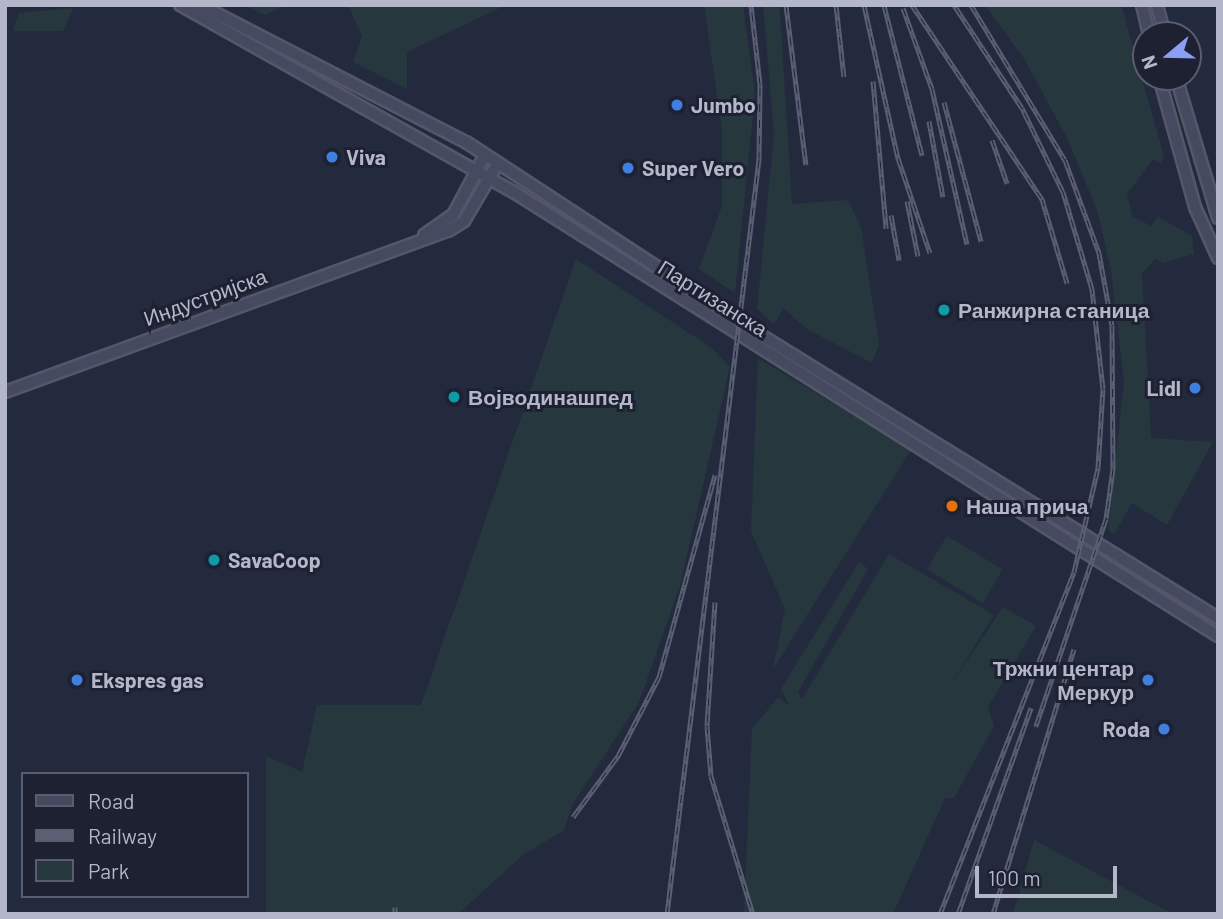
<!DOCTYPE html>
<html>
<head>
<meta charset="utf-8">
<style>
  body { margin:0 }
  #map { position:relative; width:1223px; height:919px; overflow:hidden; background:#242a3d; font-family:Barlow,sans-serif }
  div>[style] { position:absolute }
  .green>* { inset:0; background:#26373e; transform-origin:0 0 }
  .roads { filter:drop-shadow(2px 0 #535768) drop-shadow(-2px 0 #535768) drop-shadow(0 2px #535768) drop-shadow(0 -2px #535768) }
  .secondary>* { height:10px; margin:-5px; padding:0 5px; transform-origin:5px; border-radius:5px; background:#464a60 }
  .rail>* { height:5px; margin-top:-2.5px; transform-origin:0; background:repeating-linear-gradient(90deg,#1d2132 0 8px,#5a5f74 0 16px); box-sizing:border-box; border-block:2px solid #5a5f74 }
  .dots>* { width:19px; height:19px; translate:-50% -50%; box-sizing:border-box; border:4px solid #1d2132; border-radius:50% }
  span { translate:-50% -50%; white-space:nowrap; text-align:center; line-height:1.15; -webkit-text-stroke:6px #1d2132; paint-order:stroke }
  .poi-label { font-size:21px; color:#b4b7c9; font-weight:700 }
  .left { translate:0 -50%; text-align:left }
  .right { translate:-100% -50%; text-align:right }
  .street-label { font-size:21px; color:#b4b7c9 }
  .frame { position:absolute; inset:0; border:7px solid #b4b7c9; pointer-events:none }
  .legend { position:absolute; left:21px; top:772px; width:228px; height:126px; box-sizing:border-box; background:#1d2132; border:2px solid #595d6e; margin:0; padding:9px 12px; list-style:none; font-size:21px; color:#b4b7c9 }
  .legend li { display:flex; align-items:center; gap:14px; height:35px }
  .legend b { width:35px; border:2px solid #595d6e }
  .north { position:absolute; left:1132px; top:21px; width:70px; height:70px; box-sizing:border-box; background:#1d2132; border:2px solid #595d6e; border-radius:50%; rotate:251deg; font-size:19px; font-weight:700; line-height:28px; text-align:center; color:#b4b7c9 }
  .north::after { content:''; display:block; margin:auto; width:24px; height:32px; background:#8a9ef7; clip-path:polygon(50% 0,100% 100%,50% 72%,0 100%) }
  .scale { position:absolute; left:975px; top:866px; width:142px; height:32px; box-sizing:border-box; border:4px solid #b4b7c9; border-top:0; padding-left:9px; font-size:21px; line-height:24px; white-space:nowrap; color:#b4b7c9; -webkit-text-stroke:5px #1d2132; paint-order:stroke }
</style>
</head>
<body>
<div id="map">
  <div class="green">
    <div style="clip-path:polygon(245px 5px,286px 5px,264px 15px)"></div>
    <div style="clip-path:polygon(348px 5px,506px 5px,407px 52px,407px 89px,353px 62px,362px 36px)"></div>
    <div style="clip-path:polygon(704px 5px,743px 5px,755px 94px,735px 293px,699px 269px,722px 206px,722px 129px)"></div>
    <div style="clip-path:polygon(763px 5px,779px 5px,780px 13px,792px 204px,848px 200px,861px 227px,879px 344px,872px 363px,807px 329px,783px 308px,774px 325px,757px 309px,774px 135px)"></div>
    <div style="clip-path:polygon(985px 5px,1121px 5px,1164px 156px,1161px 163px,1153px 159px,1127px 194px,1132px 216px,1151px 226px,1158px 217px,1192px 236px,1194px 254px,1163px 263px,1155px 259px,1142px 274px,1151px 438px,1213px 442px,1167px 525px,1132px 503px,1114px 534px,1108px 530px,1124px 381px,1111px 270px,1097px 210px,1068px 140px,1025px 60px)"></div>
    <div style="clip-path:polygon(73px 8px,63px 31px,13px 31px,19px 13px)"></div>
    <div style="clip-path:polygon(576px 259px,712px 348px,730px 367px,680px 586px,639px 702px,572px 805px,564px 830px,523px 855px,458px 914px,266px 914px,266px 756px,302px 772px,317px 705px,421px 705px)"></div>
    <div style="clip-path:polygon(758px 358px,911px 450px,773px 669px,785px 609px,751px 531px)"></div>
    <div style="left:947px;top:536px;width:65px;height:39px;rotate:31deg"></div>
    <div style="clip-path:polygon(889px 554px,994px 615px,949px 687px,1003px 607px,1036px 626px,988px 707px,994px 726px,954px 798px,945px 798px,893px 914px,744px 914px,752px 729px,778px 697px,790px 706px,781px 689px,859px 562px,868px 569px,798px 692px,802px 699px)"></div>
    <div style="clip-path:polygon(1034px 840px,1173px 914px,1013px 914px)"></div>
  </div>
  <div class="roads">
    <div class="secondary">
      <div style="left:180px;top:5px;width:381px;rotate:29.3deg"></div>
      <div style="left:512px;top:191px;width:835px;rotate:32.22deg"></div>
      <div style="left:200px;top:5px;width:299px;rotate:27.3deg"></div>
      <div style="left:466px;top:142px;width:350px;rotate:33.2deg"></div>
      <div style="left:759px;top:334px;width:540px;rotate:31.75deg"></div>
      <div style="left:1142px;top:5px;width:31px;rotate:77deg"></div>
      <div style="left:1157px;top:5px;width:31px;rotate:75deg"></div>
      <div style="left:1159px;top:77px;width:135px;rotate:74.5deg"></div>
      <div style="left:1195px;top:207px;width:56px;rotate:65.7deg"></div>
      <div style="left:1176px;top:77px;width:147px;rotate:73.4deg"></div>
      <div style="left:424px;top:235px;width:35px;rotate:-35deg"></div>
      <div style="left:453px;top:215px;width:68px;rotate:-61.9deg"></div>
      <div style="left:5px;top:392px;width:471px;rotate:-20deg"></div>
      <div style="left:448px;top:231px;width:19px;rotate:-32deg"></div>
      <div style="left:464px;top:221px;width:67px;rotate:-59.6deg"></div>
    </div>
  </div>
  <div class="rail">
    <div style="left:786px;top:5px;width:161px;rotate:82.9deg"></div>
    <div style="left:836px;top:5px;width:72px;rotate:83.7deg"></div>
    <div style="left:864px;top:5px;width:157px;rotate:77.5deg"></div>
    <div style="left:898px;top:158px;width:100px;rotate:71.4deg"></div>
    <div style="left:884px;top:5px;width:155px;rotate:75.8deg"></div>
    <div style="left:912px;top:5px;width:234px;rotate:56.2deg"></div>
    <div style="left:1042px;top:199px;width:88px;rotate:73.4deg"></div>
    <div style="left:971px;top:5px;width:181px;rotate:58.8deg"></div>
    <div style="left:1065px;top:160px;width:99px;rotate:69.9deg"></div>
    <div style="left:1099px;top:253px;width:73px;rotate:79.8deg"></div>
    <div style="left:1112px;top:325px;width:144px;rotate:89.6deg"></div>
    <div style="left:1113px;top:469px;width:50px;rotate:98deg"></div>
    <div style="left:1106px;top:519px;width:219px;rotate:108.7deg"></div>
    <div style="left:903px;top:8px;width:86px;rotate:70.3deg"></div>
    <div style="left:932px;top:89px;width:159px;rotate:77.3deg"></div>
    <div style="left:873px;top:81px;width:148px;rotate:84.9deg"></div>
    <div style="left:944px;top:102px;width:144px;rotate:75.1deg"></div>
    <div style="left:929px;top:121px;width:77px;rotate:79.6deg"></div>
    <div style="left:992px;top:140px;width:46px;rotate:70.8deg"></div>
    <div style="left:907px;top:201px;width:56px;rotate:78.7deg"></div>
    <div style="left:891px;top:215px;width:46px;rotate:79.9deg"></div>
    <div style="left:715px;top:602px;width:124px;rotate:93.7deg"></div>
    <div style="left:707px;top:726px;width:50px;rotate:85.4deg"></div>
    <div style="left:711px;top:776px;width:144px;rotate:73.1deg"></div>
    <div style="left:573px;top:817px;width:76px;rotate:-53.6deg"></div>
    <div style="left:618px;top:756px;width:89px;rotate:-62.6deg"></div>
    <div style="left:659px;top:677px;width:210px;rotate:-74.5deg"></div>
    <div style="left:395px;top:907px;width:7px;rotate:90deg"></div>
    <div style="left:667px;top:914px;width:761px;rotate:-83.05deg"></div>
    <div style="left:759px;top:159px;width:75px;rotate:-89.2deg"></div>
    <div style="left:760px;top:84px;width:80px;rotate:-96.5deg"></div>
    <div style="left:940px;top:914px;width:367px;rotate:-68.6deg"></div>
    <div style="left:1074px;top:572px;width:107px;rotate:-77deg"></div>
    <div style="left:1098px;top:468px;width:79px;rotate:-86.4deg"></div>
    <div style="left:1103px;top:389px;width:101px;rotate:-96.3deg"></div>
    <div style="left:1092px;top:289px;width:101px;rotate:-106.6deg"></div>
    <div style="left:1063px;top:192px;width:93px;rotate:-116deg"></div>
    <div style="left:1022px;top:108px;width:123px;rotate:-123.4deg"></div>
    <div style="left:958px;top:914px;width:219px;rotate:-70.5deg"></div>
    <div style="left:993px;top:914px;width:277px;rotate:-73deg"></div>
  </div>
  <div class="dots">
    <div style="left:677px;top:105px;background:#3f7fe0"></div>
    <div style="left:332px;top:157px;background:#3f7fe0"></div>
    <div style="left:628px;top:168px;background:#3f7fe0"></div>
    <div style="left:944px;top:310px;background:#0f9aa8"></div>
    <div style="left:1195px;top:388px;background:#3f7fe0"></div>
    <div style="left:454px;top:397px;background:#0f9aa8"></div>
    <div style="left:952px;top:506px;background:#e8710a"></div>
    <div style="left:214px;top:560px;background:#0f9aa8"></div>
    <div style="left:77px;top:680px;background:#3f7fe0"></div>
    <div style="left:1148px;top:680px;background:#3f7fe0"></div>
    <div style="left:1164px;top:729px;background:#3f7fe0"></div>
  </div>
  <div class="poi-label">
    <span class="left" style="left:691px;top:105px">Jumbo</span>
    <span class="left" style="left:346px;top:157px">Viva</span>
    <span class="left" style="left:642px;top:168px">Super Vero</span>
    <span class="left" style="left:958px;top:310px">Ранжирна станица</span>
    <span class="right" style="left:1181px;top:388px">Lidl</span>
    <span class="left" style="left:468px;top:397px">Војводинашпед</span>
    <span class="left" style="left:966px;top:506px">Наша прича</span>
    <span class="left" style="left:228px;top:560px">SavaCoop</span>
    <span class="right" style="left:1134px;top:680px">Тржни центар<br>Меркур</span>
    <span class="left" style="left:91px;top:680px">Ekspres gas</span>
    <span class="right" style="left:1150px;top:729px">Roda</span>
  </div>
  <div class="street-label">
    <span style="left:205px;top:297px;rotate:-20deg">Индустријска</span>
    <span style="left:713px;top:298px;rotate:32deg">Партизанска</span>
  </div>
  <div class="frame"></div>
  <ul class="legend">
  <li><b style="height:9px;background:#464a60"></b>Road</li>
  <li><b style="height:9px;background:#5a5f74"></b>Railway</li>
  <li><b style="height:19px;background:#26373e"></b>Park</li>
  </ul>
  <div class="north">N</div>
  <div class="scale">100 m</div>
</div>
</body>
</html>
